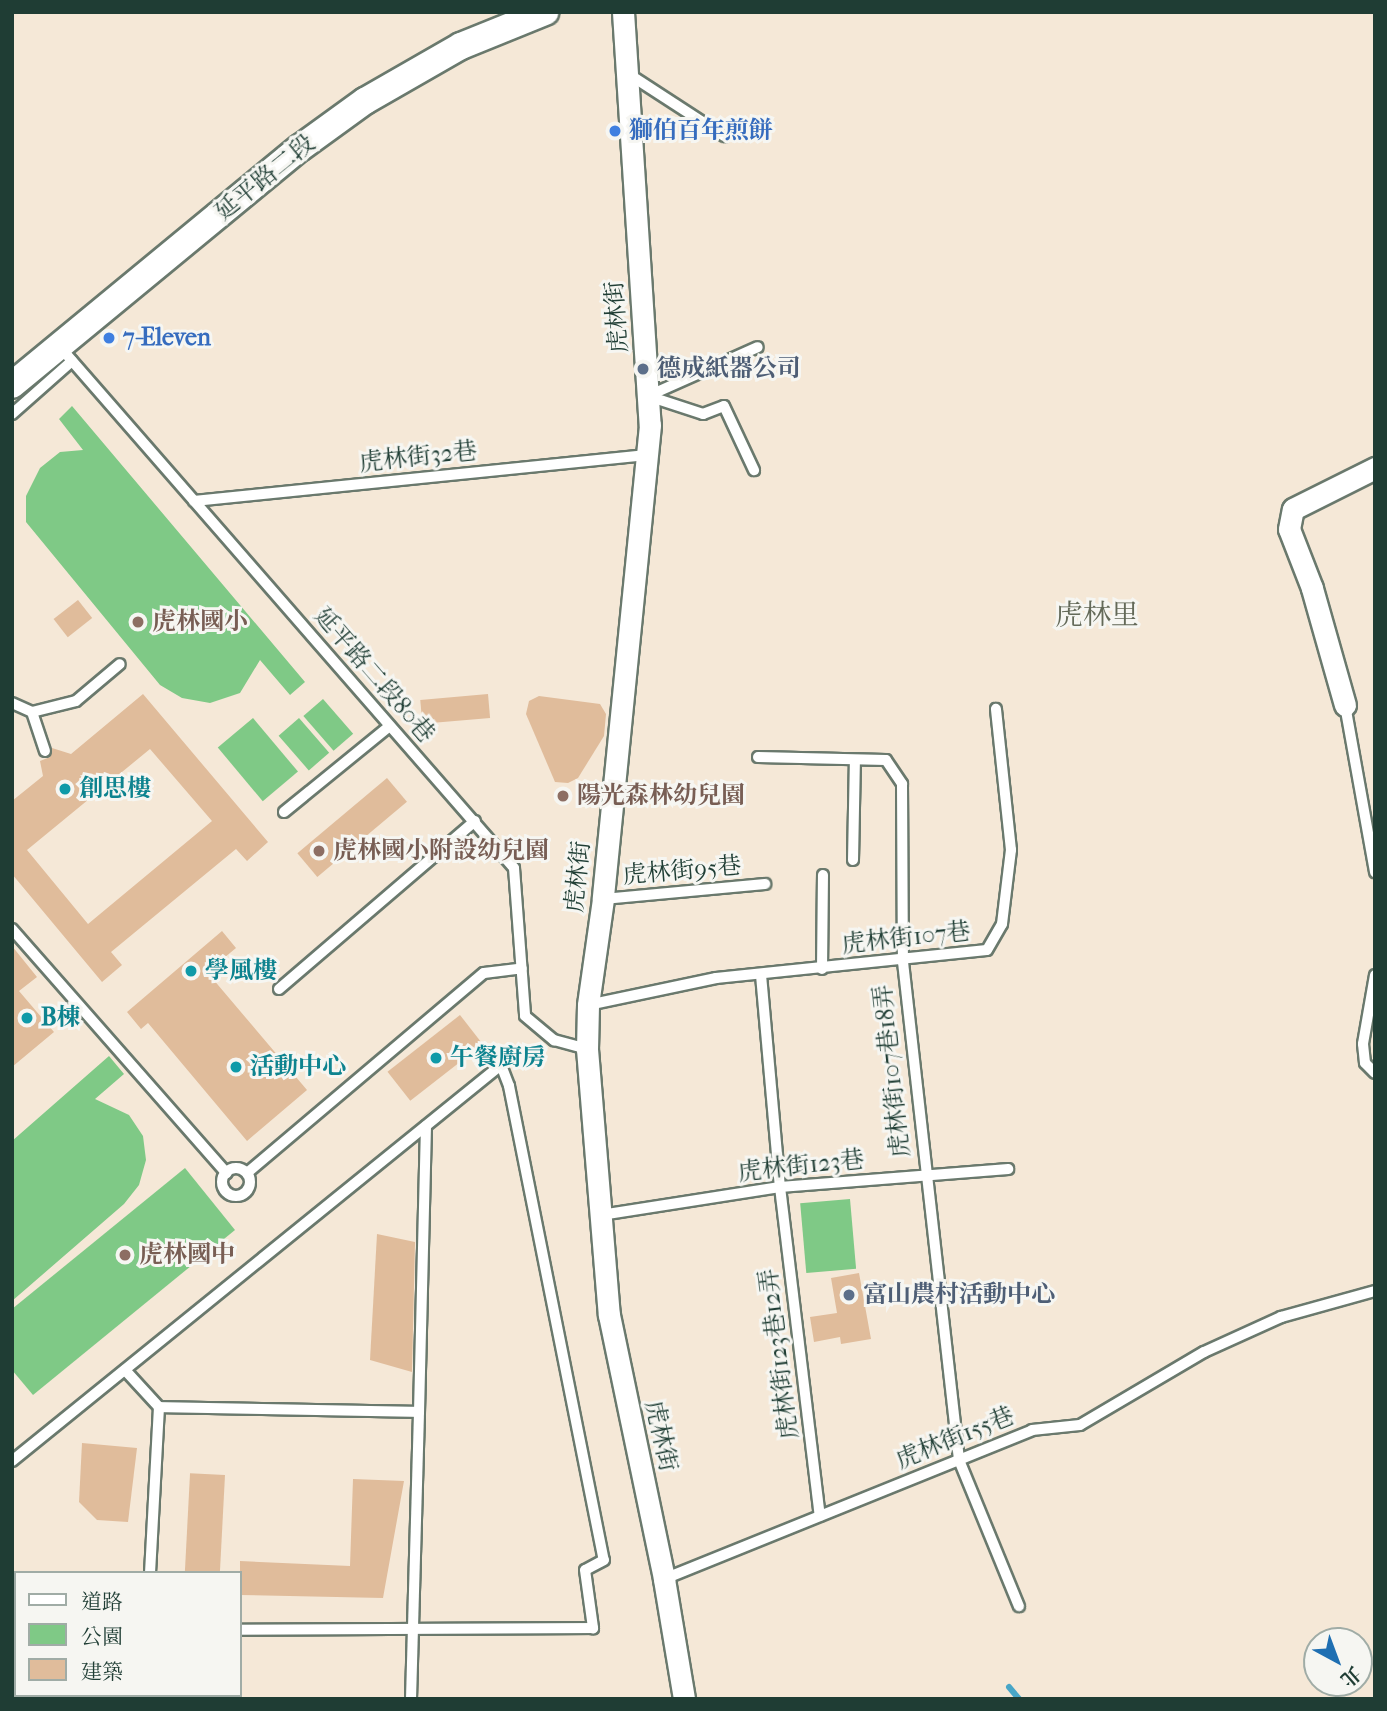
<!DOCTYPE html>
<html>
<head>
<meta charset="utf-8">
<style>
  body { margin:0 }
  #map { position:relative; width:1387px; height:1711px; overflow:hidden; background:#f5e8d7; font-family:"IM FELL French Canon","Noto Serif TC",serif }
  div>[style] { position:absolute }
  .green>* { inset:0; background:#7fc986; transform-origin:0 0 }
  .stream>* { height:6px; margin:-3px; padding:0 3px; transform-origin:3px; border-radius:3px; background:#48a6c7 }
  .building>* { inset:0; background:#e0bc9b; transform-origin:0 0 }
  .roads { filter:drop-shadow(2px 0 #6a796d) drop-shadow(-2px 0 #6a796d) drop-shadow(0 2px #6a796d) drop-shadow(0 -2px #6a796d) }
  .service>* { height:10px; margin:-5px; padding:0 5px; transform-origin:5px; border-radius:5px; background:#fff }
  .service>.ring { margin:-5px; padding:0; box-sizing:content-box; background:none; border:10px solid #fff; border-radius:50% }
  .minor>* { height:21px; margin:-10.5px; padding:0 10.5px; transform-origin:10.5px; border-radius:10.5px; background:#fff }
  .tertiary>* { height:26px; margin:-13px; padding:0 13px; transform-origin:13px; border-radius:13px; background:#fff }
  .dots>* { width:19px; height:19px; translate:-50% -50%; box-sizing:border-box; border:4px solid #f6f6f2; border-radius:50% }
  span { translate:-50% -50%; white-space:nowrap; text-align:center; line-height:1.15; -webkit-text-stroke:6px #f6f6f2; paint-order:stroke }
  .shop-label { font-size:24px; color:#366cbe; font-weight:700 }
  .left { translate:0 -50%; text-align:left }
  .street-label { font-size:24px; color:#1f3d34 }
  .service-label { font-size:24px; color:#4e5e75; font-weight:700 }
  .education-label { font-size:24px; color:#785e54; font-weight:700 }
  .culture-label { font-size:24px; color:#0d838f; font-weight:700 }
  .quarter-label { font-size:28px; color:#636958 }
  .frame { position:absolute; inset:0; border:14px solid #1f3d34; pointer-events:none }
  .legend { position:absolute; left:14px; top:1571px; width:228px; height:126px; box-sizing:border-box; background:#f6f6f2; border:2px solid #a0aca6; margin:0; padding:9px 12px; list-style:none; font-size:21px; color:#1f3d34 }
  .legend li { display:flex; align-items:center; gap:14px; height:35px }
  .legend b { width:35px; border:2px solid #a0aca6 }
  .north { position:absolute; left:1303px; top:1627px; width:70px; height:70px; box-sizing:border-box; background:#f6f6f2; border:2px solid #a0aca6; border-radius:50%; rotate:139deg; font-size:19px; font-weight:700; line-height:28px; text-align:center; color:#1f3d34 }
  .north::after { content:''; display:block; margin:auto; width:24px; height:32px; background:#1f6fb2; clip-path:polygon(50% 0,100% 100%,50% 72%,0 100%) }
</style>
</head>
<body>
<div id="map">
  <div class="green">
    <div style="clip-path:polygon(72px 406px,305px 682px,290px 695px,260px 660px,240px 693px,210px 703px,182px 698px,160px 685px,26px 522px,26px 496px,40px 468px,60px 452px,83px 450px,59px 419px)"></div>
    <div style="left:323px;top:699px;width:46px;height:26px;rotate:49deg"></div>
    <div style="left:253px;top:718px;width:70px;height:46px;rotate:50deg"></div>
    <div style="left:299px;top:718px;width:46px;height:27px;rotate:49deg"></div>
    <div style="clip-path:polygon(109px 1056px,124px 1074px,95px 1099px,129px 1115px,143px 1136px,146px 1160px,139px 1185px,124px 1204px,12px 1301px,12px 1141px)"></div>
    <div style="clip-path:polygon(185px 1168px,235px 1230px,33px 1395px,12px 1370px,12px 1309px)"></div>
    <div style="left:850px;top:1199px;width:70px;height:50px;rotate:85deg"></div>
  </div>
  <div class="stream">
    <div style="left:1009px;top:1687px;width:16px;rotate:50deg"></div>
  </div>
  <div class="building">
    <div style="left:78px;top:600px;width:23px;height:31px;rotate:52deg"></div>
    <div style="clip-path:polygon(evenodd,143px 694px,268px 842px,247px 861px,236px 849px,111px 952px,122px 965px,102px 982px,12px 874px,12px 801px,43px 776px,40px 761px,50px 757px,52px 748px,71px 754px,143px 694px,150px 749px,212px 821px,88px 924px,27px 850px,150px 749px)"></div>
    <div style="left:488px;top:694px;width:24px;height:68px;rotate:85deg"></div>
    <div style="clip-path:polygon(539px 696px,600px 704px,606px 714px,604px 736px,578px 778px,568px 783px,555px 782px,526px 714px,529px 701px)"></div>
    <div style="left:387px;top:778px;width:31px;height:117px;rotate:50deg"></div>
    <div style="clip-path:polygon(222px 931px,236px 948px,207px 972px,307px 1090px,247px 1141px,148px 1023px,141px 1029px,127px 1012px)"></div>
    <div style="clip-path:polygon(12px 946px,37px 977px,19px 991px,54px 1032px,12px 1067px)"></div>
    <div style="left:460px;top:1015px;width:37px;height:92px;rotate:52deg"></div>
    <div style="clip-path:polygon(377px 1234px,415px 1242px,412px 1372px,370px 1360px)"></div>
    <div style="clip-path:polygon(859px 1273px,871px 1339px,841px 1344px,840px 1337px,814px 1342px,810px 1317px,837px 1313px,831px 1278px)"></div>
    <div style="clip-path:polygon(82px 1443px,137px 1448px,128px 1522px,97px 1520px,79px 1502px)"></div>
    <div style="left:225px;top:1475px;width:98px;height:35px;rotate:93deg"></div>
    <div style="clip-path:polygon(353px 1479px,404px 1481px,383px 1598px,240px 1595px,240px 1561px,350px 1566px)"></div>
  </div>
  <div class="roads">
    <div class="service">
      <div style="left:627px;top:73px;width:116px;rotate:33deg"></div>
      <div style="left:60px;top:347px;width:691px;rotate:48.93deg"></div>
      <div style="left:514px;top:868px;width:148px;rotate:85.7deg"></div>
      <div style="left:525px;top:1016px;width:38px;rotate:40deg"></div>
      <div style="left:554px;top:1040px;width:34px;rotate:15deg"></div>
      <div style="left:648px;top:396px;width:58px;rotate:18.1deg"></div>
      <div style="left:703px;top:414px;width:22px;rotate:-21deg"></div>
      <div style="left:724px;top:406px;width:71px;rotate:64.9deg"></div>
      <div style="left:648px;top:396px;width:120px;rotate:-24deg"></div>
      <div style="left:12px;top:414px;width:80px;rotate:-41.5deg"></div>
      <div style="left:194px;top:501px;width:455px;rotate:-5.8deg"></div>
      <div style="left:12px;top:703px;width:22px;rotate:24deg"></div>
      <div style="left:32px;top:712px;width:41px;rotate:71.6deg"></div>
      <div style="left:1345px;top:705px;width:170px;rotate:79.8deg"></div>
      <div style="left:32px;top:712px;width:45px;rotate:-14deg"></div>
      <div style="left:76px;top:701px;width:57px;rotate:-40.1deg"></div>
      <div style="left:758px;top:757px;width:128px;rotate:1.3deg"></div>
      <div style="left:886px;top:760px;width:29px;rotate:56deg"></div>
      <div style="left:902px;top:784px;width:178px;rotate:89.7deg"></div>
      <div style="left:903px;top:962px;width:501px;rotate:83.58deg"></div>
      <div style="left:959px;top:1460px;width:158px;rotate:67.7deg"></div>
      <div style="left:284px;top:812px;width:136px;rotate:-39.1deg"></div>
      <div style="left:853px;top:860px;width:100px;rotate:-88.9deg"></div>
      <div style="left:603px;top:899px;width:163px;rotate:-5.3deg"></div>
      <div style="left:12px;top:929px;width:325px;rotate:48.7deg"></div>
      <div style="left:822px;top:969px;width:94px;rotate:-89.4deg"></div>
      <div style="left:761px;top:975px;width:213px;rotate:84.9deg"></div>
      <div style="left:780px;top:1187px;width:331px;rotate:83.1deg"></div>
      <div style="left:1375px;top:975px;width:70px;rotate:99.9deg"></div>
      <div style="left:1363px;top:1044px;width:19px;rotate:84deg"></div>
      <div style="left:1365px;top:1063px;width:14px;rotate:45deg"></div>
      <div style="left:279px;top:989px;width:258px;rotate:-40.6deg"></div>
      <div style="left:588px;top:1005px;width:131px;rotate:-11.9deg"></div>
      <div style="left:716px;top:978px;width:272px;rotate:-5.9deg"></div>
      <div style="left:987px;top:950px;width:30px;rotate:-60deg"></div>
      <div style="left:1002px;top:924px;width:75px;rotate:-83.1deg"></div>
      <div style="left:1011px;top:850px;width:142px;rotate:-96.1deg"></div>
      <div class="ring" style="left:222px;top:1168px;width:18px;height:18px"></div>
      <div style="left:247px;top:1173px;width:310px;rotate:-40.2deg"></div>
      <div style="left:484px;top:973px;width:38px;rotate:-7deg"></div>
      <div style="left:601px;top:1215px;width:181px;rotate:-8.9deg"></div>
      <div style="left:780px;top:1187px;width:229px;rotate:-4.5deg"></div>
      <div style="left:125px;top:1370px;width:50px;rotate:47.4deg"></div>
      <div style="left:159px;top:1407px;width:166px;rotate:93.1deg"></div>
      <div style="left:159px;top:1407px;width:260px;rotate:1.1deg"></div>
      <div style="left:419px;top:1412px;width:286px;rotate:-88.6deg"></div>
      <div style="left:12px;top:1461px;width:629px;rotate:-39deg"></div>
      <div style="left:501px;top:1065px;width:22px;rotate:69deg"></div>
      <div style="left:509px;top:1086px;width:483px;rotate:78.7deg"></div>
      <div style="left:604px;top:1560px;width:21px;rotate:152deg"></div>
      <div style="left:585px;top:1570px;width:59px;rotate:82.1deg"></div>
      <div style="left:593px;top:1628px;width:353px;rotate:179.7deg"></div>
      <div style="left:664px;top:1579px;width:397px;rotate:-22deg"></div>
      <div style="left:1032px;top:1430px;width:48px;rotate:-5.9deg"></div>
      <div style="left:1080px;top:1425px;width:144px;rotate:-30.5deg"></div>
      <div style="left:1204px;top:1352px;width:85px;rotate:-24.4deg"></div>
      <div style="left:1281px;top:1317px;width:98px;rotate:-15.5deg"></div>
      <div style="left:140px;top:1699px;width:4px;rotate:-76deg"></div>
      <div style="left:411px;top:1699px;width:287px;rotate:-88.4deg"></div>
    </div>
    <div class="minor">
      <div style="left:623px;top:12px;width:414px;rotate:86.3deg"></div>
      <div style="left:650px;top:425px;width:476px;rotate:95.7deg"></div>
      <div style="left:603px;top:899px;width:107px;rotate:98.1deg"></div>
      <div style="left:588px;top:1005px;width:44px;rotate:91.3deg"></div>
      <div style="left:587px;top:1049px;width:267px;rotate:85.3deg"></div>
      <div style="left:609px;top:1315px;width:270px;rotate:78.2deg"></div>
      <div style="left:664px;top:1579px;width:122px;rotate:80.5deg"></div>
      <div style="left:1345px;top:705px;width:122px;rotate:-105.8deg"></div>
      <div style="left:1312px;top:588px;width:63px;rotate:-111.3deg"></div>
      <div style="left:1289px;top:529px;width:20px;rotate:-79deg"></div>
      <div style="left:1293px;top:509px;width:92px;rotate:-26.6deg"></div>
    </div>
    <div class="tertiary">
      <div style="left:12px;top:385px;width:373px;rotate:-39.5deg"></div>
      <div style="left:300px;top:148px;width:80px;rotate:-35.9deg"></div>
      <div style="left:365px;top:101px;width:111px;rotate:-29.8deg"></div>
      <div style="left:461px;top:46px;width:91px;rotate:-22deg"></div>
    </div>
  </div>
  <div class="dots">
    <div style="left:615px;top:131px;background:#3f7fe0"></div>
    <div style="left:109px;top:338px;background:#3f7fe0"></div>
    <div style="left:643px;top:369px;background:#5c6f8a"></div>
    <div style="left:138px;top:622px;background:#8d6e63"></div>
    <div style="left:65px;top:789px;background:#0f9aa8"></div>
    <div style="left:563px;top:796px;background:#8d6e63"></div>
    <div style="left:319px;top:851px;background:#8d6e63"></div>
    <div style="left:191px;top:971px;background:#0f9aa8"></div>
    <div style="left:27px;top:1018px;background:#0f9aa8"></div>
    <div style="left:436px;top:1058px;background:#0f9aa8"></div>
    <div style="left:236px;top:1067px;background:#0f9aa8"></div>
    <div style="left:125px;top:1255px;background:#8d6e63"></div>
    <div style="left:849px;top:1295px;background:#5c6f8a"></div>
  </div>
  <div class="shop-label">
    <span class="left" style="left:629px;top:131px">獅伯百年煎餅</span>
    <span class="left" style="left:123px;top:338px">7-Eleven</span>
  </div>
  <div class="street-label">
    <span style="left:265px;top:178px;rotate:-39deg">延平路二段</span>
    <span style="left:617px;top:317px;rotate:-94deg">虎林街</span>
    <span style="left:418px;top:457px;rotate:-6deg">虎林街32巷</span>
    <span style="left:374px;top:675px;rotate:49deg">延平路二段80巷</span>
    <span style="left:682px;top:871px;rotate:-5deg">虎林街95巷</span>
    <span style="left:578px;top:877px;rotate:-84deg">虎林街</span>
    <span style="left:906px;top:938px;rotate:-6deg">虎林街107巷</span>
    <span style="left:892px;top:1071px;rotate:-96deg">虎林街107巷18弄</span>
    <span style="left:801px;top:1166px;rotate:-6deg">虎林街123巷</span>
    <span style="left:779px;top:1354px;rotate:-97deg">虎林街123巷12弄</span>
    <span style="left:661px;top:1436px;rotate:78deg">虎林街</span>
    <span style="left:955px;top:1438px;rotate:-22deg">虎林街155巷</span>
  </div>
  <div class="service-label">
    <span class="left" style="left:657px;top:369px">德成紙器公司</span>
    <span class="left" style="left:863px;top:1295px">富山農村活動中心</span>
  </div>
  <div class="education-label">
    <span class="left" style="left:152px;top:622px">虎林國小</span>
    <span class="left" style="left:577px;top:796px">陽光森林幼兒園</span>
    <span class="left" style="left:333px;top:851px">虎林國小附設幼兒園</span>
    <span class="left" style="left:139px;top:1255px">虎林國中</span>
  </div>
  <div class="culture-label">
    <span class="left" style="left:79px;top:789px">創思樓</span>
    <span class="left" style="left:205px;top:971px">學風樓</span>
    <span class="left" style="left:41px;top:1018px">B棟</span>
    <span class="left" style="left:450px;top:1058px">午餐廚房</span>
    <span class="left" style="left:250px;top:1067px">活動中心</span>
  </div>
  <div class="quarter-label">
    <span style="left:1097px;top:615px">虎林里</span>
  </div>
  <div class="frame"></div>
  <ul class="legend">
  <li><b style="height:9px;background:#fff"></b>道路</li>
  <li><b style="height:19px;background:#7fc986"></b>公園</li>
  <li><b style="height:19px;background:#e0bc9b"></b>建築</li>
  </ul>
  <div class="north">北</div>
</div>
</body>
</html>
